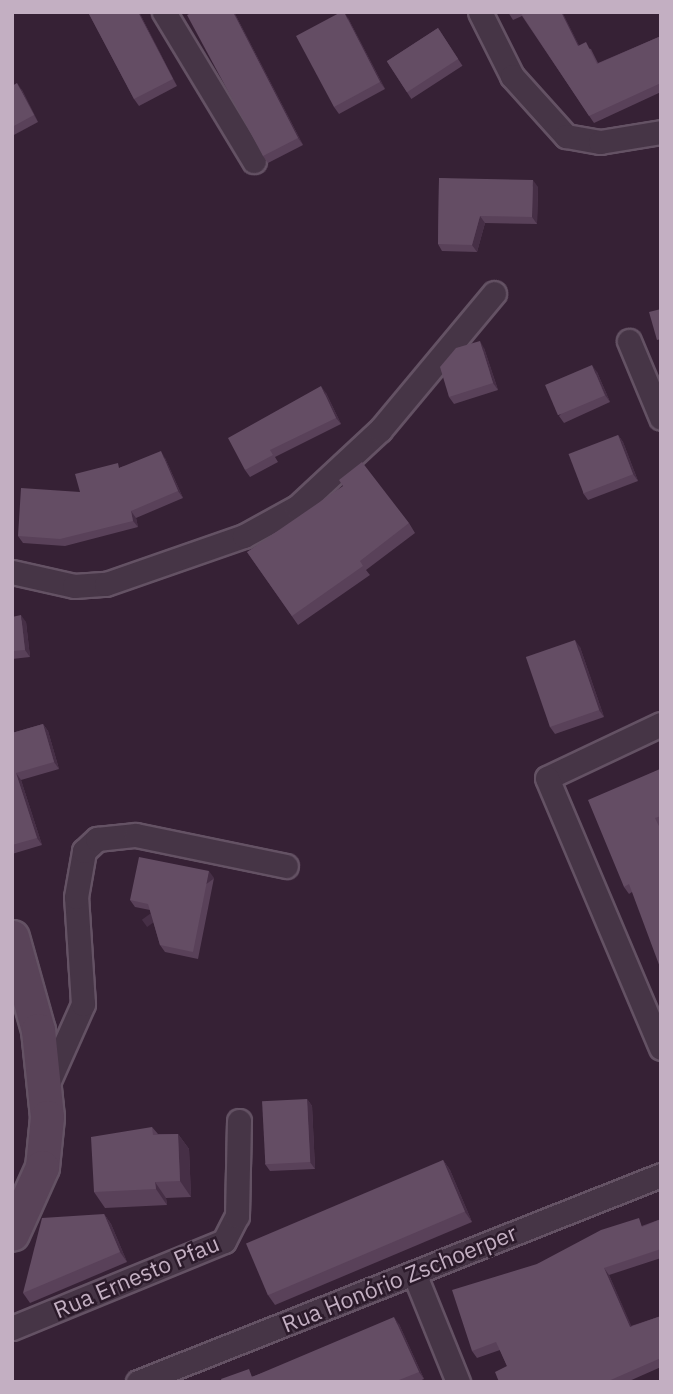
<!DOCTYPE html>
<html>
<head>
<meta charset="utf-8">
<style>
  body { margin:0 }
  #map { position:relative; width:673px; height:1394px; overflow:hidden; background:#362135; font-family:"IBM Plex Sans",sans-serif }
  div>[style] { position:absolute }
  .roads { filter:drop-shadow(2px 0 #645264) drop-shadow(-2px 0 #645264) drop-shadow(0 2px #645264) drop-shadow(0 -2px #645264) }
  .street>* { height:23px; margin:-11.5px; padding:0 11.5px; transform-origin:11.5px; border-radius:11.5px; background:#463546 }
  .secondary>* { height:33px; margin:-16.5px; padding:0 16.5px; transform-origin:16.5px; border-radius:16.5px; background:#594358 }
  .wall>* { inset:0; background:#594159; transform-origin:0 0 }
  .shaded-wall>* { inset:0; background:#462f46; transform-origin:0 0 }
  .building>* { inset:0; background:#644d64; transform-origin:0 0 }
  span { translate:-50% -50%; white-space:nowrap; text-align:center; line-height:1.15; -webkit-text-stroke:5px #2b1a2a; paint-order:stroke }
  .street-label { font-size:23px; color:#c3afc2 }
  .frame { position:absolute; inset:0; border:14px solid #c3afc2; pointer-events:none }
</style>
</head>
<body>
<div id="map">
  <div class="roads">
    <div class="street">
      <div style="left:164px;top:12px;width:174px;rotate:58.9deg"></div>
      <div style="left:480px;top:12px;width:72px;rotate:63.4deg"></div>
      <div style="left:512px;top:76px;width:81px;rotate:48deg"></div>
      <div style="left:566px;top:136px;width:35px;rotate:10deg"></div>
      <div style="left:600px;top:142px;width:62px;rotate:-9.3deg"></div>
      <div style="left:629px;top:341px;width:83px;rotate:67.4deg"></div>
      <div style="left:12px;top:572px;width:64px;rotate:12.7deg"></div>
      <div style="left:74px;top:586px;width:32px;rotate:-4deg"></div>
      <div style="left:106px;top:584px;width:146px;rotate:-19.2deg"></div>
      <div style="left:244px;top:536px;width:60px;rotate:-28.7deg"></div>
      <div style="left:297px;top:507px;width:113px;rotate:-42.9deg"></div>
      <div style="left:380px;top:430px;width:178px;rotate:-50.2deg"></div>
      <div style="left:661px;top:724px;width:126px;rotate:154.7deg"></div>
      <div style="left:547px;top:778px;width:293px;rotate:67.1deg"></div>
      <div style="left:47px;top:1085px;width:89px;rotate:-66deg"></div>
      <div style="left:83px;top:1004px;width:107px;rotate:-93.7deg"></div>
      <div style="left:76px;top:897px;width:47px;rotate:-80.1deg"></div>
      <div style="left:84px;top:851px;width:18px;rotate:-43deg"></div>
      <div style="left:97px;top:839px;width:39px;rotate:-6deg"></div>
      <div style="left:136px;top:835px;width:153px;rotate:11.7deg"></div>
      <div style="left:414px;top:1273px;width:118px;rotate:68deg"></div>
      <div style="left:12px;top:1328px;width:229px;rotate:-22.3deg"></div>
      <div style="left:224px;top:1241px;width:28px;rotate:-63deg"></div>
      <div style="left:237px;top:1216px;width:95px;rotate:-88.8deg"></div>
      <div style="left:138px;top:1382px;width:562px;rotate:-21.59deg"></div>
    </div>
    <div class="secondary">
      <div style="left:12px;top:937px;width:97px;rotate:74.4deg"></div>
      <div style="left:38px;top:1030px;width:87px;rotate:84.1deg"></div>
      <div style="left:47px;top:1117px;width:50px;rotate:95.7deg"></div>
      <div style="left:42px;top:1167px;width:73px;rotate:114.1deg"></div>
    </div>
  </div>
  <div class="wall">
    <div style="clip-path:polygon(88px 12px,139px 12px,177px 86px,139px 106px,134px 99px)"></div>
    <div style="clip-path:polygon(234px 12px,303px 145px,268px 163px,263px 156px)"></div>
    <div style="clip-path:polygon(508px 12px,562px 12px,579px 46px,591px 49px,598px 63px,661px 36px,661px 92px,594px 123px,522px 16px,513px 20px)"></div>
    <div style="clip-path:polygon(348px 18px,385px 89px,339px 114px,334px 107px)"></div>
    <div style="left:438px;top:28px;width:45px;height:61px;rotate:57deg"></div>
    <div style="clip-path:polygon(12px 86px,22px 90px,38px 122px,12px 136px)"></div>
    <div style="clip-path:polygon(439px 178px,538px 187px,537px 224px,485px 223px,477px 252px,442px 251px,438px 244px)"></div>
    <div style="clip-path:polygon(484px 348px,498px 390px,454px 404px,449px 397px)"></div>
    <div style="clip-path:polygon(597px 372px,610px 402px,564px 423px,559px 416px)"></div>
    <div style="clip-path:polygon(326px 393px,341px 424px,275px 457px,278px 462px,250px 477px,245px 470px)"></div>
    <div style="clip-path:polygon(618px 435px,623px 442px,638px 481px,588px 500px,583px 493px)"></div>
    <div style="clip-path:polygon(165px 458px,183px 498px,136px 518px,138px 527px,65px 546px,23px 543px,18px 536px,80px 492px,121px 467px)"></div>
    <div style="clip-path:polygon(409px 523px,415px 533px,366px 570px,370px 575px,298px 625px,247px 552px)"></div>
    <div style="clip-path:polygon(12px 617px,26px 622px,30px 657px,12px 659px)"></div>
    <div style="clip-path:polygon(580px 647px,604px 717px,555px 734px,550px 727px)"></div>
    <div style="clip-path:polygon(43px 724px,48px 731px,59px 769px,21px 780px,42px 845px,12px 854px,12px 733px)"></div>
    <div style="clip-path:polygon(661px 771px,661px 825px,632px 892px,629px 894px,624px 887px)"></div>
    <div style="clip-path:polygon(214px 878px,198px 959px,165px 952px,160px 945px,150px 910px,135px 907px,130px 900px)"></div>
    <div style="clip-path:polygon(307px 1099px,312px 1106px,315px 1169px,270px 1171px,265px 1164px)"></div>
    <div style="clip-path:polygon(152px 1127px,158px 1134px,178px 1134px,189px 1149px,191px 1197px,166px 1198px,167px 1205px,105px 1208px,94px 1192px)"></div>
    <div style="clip-path:polygon(443px 1160px,450px 1170px,472px 1222px,275px 1305px,268px 1295px)"></div>
    <div style="clip-path:polygon(104px 1214px,111px 1224px,127px 1262px,30px 1303px,23px 1293px)"></div>
    <div style="clip-path:polygon(661px 1219px,661px 1258px,609px 1275px,631px 1326px,661px 1316px,661px 1367px,627px 1382px,499px 1382px,507px 1366px,500px 1350px,477px 1358px,472px 1351px,537px 1264px)"></div>
    <div style="clip-path:polygon(399px 1324px,424px 1379px,417px 1382px,222px 1382px,254px 1376px)"></div>
  </div>
  <div class="shaded-wall">
    <div style="clip-path:polygon(138px 12px,139px 12px,177px 86px,173px 79px)"></div>
    <div style="clip-path:polygon(233px 12px,234px 12px,303px 145px,298px 138px)"></div>
    <div style="clip-path:polygon(344px 12px,348px 18px,385px 89px,380px 82px)"></div>
    <div style="clip-path:polygon(561px 12px,562px 12px,583px 53px,578px 46px)"></div>
    <div style="clip-path:polygon(17px 83px,22px 90px,38px 122px,34px 115px)"></div>
    <div style="clip-path:polygon(533px 180px,538px 187px,537px 224px,532px 217px)"></div>
    <div style="clip-path:polygon(480px 216px,485px 223px,477px 252px,472px 245px)"></div>
    <div style="clip-path:polygon(480px 341px,484px 348px,498px 390px,493px 383px)"></div>
    <div style="clip-path:polygon(592px 365px,597px 372px,610px 402px,605px 395px)"></div>
    <div style="clip-path:polygon(321px 386px,326px 393px,341px 424px,336px 418px)"></div>
    <div style="clip-path:polygon(618px 435px,623px 442px,638px 481px,633px 474px)"></div>
    <div style="clip-path:polygon(161px 451px,165px 458px,183px 498px,178px 491px)"></div>
    <div style="clip-path:polygon(131px 511px,136px 518px,138px 527px,133px 521px)"></div>
    <div style="clip-path:polygon(21px 615px,26px 622px,30px 657px,25px 650px)"></div>
    <div style="clip-path:polygon(575px 640px,580px 647px,604px 717px,599px 710px)"></div>
    <div style="clip-path:polygon(43px 724px,48px 731px,59px 769px,54px 762px)"></div>
    <div style="clip-path:polygon(16px 773px,21px 780px,42px 845px,37px 838px)"></div>
    <div style="left:209px;top:871px;width:9px;height:83px;rotate:54deg"></div>
    <div style="clip-path:polygon(307px 1099px,312px 1106px,315px 1169px,310px 1162px)"></div>
    <div style="clip-path:polygon(178px 1134px,189px 1149px,191px 1197px,180px 1181px)"></div>
    <div style="clip-path:polygon(443px 1160px,450px 1170px,472px 1222px,465px 1212px)"></div>
    <div style="clip-path:polygon(155px 1182px,166px 1198px,167px 1205px,156px 1189px)"></div>
    <div style="clip-path:polygon(104px 1214px,111px 1224px,127px 1262px,120px 1252px)"></div>
    <div style="clip-path:polygon(604px 1268px,609px 1275px,635px 1334px,630px 1327px)"></div>
    <div style="clip-path:polygon(394px 1317px,399px 1324px,424px 1379px,419px 1372px)"></div>
  </div>
  <div class="building">
    <div style="clip-path:polygon(88px 12px,138px 12px,173px 79px,134px 99px)"></div>
    <div style="clip-path:polygon(193px 12px,233px 12px,298px 138px,263px 156px,187px 15px)"></div>
    <div style="clip-path:polygon(341px 12px,344px 12px,380px 82px,334px 107px,296px 36px)"></div>
    <div style="clip-path:polygon(520px 12px,561px 12px,578px 46px,586px 42px,597px 64px,661px 36px,661px 83px,589px 116px)"></div>
    <div style="left:438px;top:28px;width:37px;height:61px;rotate:57deg"></div>
    <div style="clip-path:polygon(17px 83px,34px 115px,12px 127px,12px 86px)"></div>
    <div style="clip-path:polygon(439px 178px,533px 180px,532px 217px,480px 216px,472px 245px,438px 244px)"></div>
    <div style="clip-path:polygon(661px 309px,661px 339px,657px 340px,649px 312px)"></div>
    <div style="clip-path:polygon(480px 341px,493px 383px,449px 397px,440px 367px,456px 348px)"></div>
    <div style="left:592px;top:365px;width:33px;height:51px;rotate:67deg"></div>
    <div style="clip-path:polygon(321px 386px,336px 418px,270px 450px,273px 455px,245px 470px,228px 438px)"></div>
    <div style="left:618px;top:435px;width:42px;height:53px;rotate:69deg"></div>
    <div style="clip-path:polygon(161px 451px,178px 491px,131px 511px,133px 521px,60px 539px,18px 536px,21px 488px,80px 492px,75px 474px,118px 463px,119px 468px)"></div>
    <div style="clip-path:polygon(362px 462px,409px 523px,360px 561px,363px 566px,292px 616px,247px 552px,343px 486px,339px 480px)"></div>
    <div style="clip-path:polygon(21px 615px,25px 650px,12px 651px,12px 617px)"></div>
    <div style="left:575px;top:640px;width:74px;height:52px;rotate:71deg"></div>
    <div style="clip-path:polygon(43px 724px,54px 762px,16px 773px,37px 838px,12px 845px,12px 733px)"></div>
    <div style="clip-path:polygon(660px 769px,661px 772px,661px 816px,655px 818px,661px 830px,661px 970px,629px 884px,624px 887px,588px 800px)"></div>
    <div style="clip-path:polygon(139px 857px,209px 871px,193px 952px,160px 945px,148px 904px,130px 900px)"></div>
    <div style="left:307px;top:1099px;width:63px;height:45px;rotate:87deg"></div>
    <div style="clip-path:polygon(152px 1127px,153px 1135px,178px 1134px,180px 1181px,155px 1182px,156px 1189px,94px 1192px,91px 1137px)"></div>
    <div style="left:443px;top:1160px;width:56px;height:214px;rotate:67deg"></div>
    <div style="clip-path:polygon(104px 1214px,120px 1252px,23px 1293px,42px 1218px)"></div>
    <div style="clip-path:polygon(639px 1218px,642px 1227px,661px 1219px,661px 1249px,604px 1268px,630px 1327px,661px 1316px,661px 1358px,606px 1382px,499px 1382px,495px 1372px,507px 1366px,496px 1342px,472px 1351px,452px 1290px,537px 1264px,601px 1230px)"></div>
    <div style="clip-path:polygon(394px 1317px,419px 1372px,394px 1382px,222px 1382px,221px 1379px,249px 1369px,252px 1377px)"></div>
  </div>
  <div class="street-label">
    <span style="left:136px;top:1276px;rotate:-23deg">Rua Ernesto Pfau</span>
    <span style="left:399px;top:1278px;rotate:-22deg">Rua Honório Zschoerper</span>
  </div>
  <div class="frame"></div>
</div>
</body>
</html>
